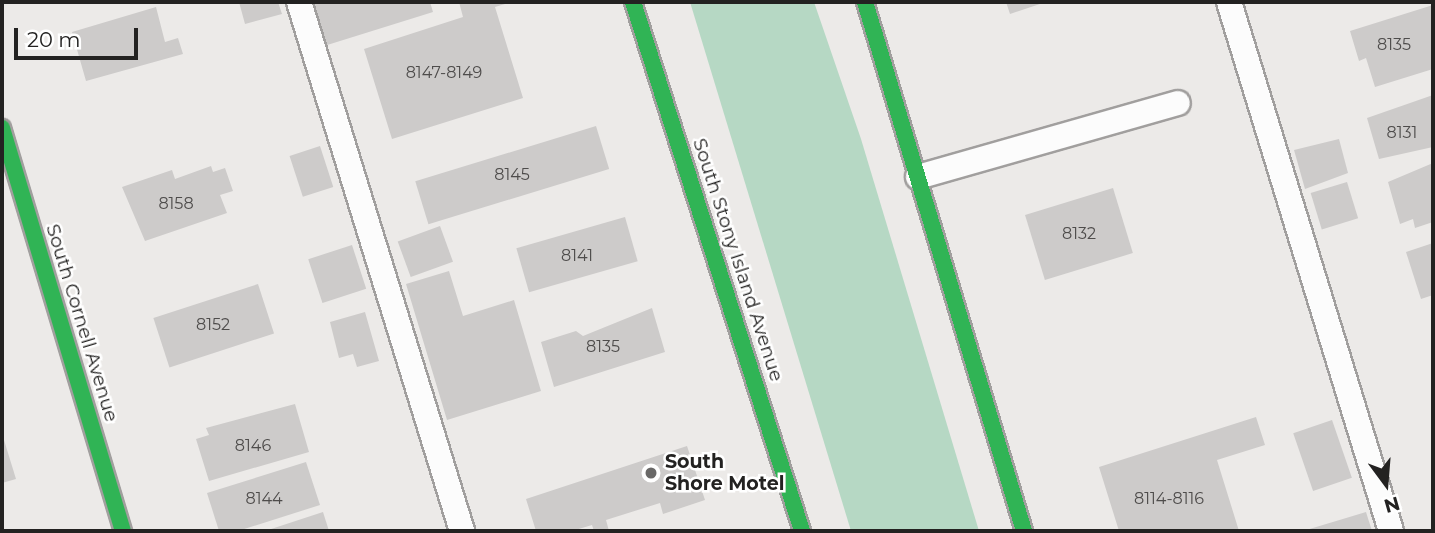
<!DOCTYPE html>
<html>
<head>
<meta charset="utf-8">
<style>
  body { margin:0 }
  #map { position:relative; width:1435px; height:533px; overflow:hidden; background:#eceae8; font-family:Montserrat,sans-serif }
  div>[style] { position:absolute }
  .green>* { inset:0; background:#b6d8c4 }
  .building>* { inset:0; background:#cdcbca; transform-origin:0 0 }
  .roads { filter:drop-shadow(2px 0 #a19f9e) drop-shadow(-2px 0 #a19f9e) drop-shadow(0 2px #a19f9e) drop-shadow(0 -2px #a19f9e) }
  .lane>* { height:24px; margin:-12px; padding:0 12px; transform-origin:12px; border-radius:12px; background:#fcfcfc }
  .fast>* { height:16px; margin:-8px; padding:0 8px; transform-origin:8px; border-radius:8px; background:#30b455 }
  .dots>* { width:19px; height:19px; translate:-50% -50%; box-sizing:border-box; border:4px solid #fff; border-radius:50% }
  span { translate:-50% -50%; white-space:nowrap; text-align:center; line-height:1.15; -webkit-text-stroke:5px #fff; paint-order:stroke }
  .number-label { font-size:16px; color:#4e4c4b }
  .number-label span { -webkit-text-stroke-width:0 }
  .street-label { font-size:19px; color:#232221 }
  .poi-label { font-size:19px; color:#232221; font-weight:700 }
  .left { translate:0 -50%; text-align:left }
  .frame { position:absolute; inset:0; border:4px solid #232221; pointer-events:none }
  .north { position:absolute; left:1351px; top:449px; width:70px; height:70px; -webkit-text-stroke:5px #fff; paint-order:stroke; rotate:164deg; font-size:19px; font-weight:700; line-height:28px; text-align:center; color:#232221 }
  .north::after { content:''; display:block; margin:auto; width:24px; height:32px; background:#232221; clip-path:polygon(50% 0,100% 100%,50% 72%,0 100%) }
  .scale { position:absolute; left:14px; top:28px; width:124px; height:32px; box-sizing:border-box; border:4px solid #232221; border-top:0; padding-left:9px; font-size:21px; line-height:24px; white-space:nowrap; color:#232221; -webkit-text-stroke:5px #fff; paint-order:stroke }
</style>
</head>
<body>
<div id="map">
  <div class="green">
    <div style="clip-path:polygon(690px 2px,814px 2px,861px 139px,979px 531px,851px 531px)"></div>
  </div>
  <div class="building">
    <div style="clip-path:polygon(239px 2px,278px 2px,282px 14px,245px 24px)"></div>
    <div style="clip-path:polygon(310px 2px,430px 2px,433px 12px,324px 46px)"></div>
    <div style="clip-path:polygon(459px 2px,512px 2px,495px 7px,523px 98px,392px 139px,364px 49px,463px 17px)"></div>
    <div style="clip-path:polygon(1006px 2px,1046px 2px,1010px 14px)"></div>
    <div style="clip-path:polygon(1433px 5px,1433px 69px,1375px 87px,1366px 58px,1359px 61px,1350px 31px)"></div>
    <div style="clip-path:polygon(156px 7px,165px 42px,178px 38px,183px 54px,86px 81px,72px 32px)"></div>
    <div style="clip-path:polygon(1433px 95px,1433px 147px,1379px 159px,1367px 118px)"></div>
    <div style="left:596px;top:126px;width:45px;height:189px;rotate:73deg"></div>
    <div style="clip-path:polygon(1339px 139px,1348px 173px,1305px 189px,1294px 150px)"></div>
    <div style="left:320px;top:146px;width:43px;height:32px;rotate:72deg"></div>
    <div style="clip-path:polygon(1433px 163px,1433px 222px,1415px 228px,1413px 219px,1400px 224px,1388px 182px)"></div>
    <div style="clip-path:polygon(211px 166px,213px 172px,225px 168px,233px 191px,220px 195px,227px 213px,145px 241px,122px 187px,172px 170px,175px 179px)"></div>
    <div style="left:1347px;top:182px;width:38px;height:38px;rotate:73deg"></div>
    <div style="left:1113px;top:188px;width:68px;height:92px;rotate:73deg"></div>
    <div style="left:625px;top:217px;width:46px;height:113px;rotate:74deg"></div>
    <div style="left:440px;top:226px;width:38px;height:45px;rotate:70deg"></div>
    <div style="clip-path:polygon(1433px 243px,1433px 295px,1421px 299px,1406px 252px)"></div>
    <div style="left:352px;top:245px;width:46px;height:46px;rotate:72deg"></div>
    <div style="clip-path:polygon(449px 271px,463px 316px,514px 300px,541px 391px,447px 420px,406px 284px)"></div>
    <div style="left:258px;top:284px;width:52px;height:110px;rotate:72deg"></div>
    <div style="clip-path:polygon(652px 308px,665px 352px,554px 387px,541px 342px,576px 331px,583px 336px)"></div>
    <div style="clip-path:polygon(365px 312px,379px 361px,357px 367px,353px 354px,339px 358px,330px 322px)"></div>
    <div style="clip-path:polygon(295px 404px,309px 452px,209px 481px,196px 439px,209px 435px,206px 428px)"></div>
    <div style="clip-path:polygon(1256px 417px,1265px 445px,1217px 460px,1239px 531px,1119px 531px,1099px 467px)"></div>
    <div style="left:1332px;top:420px;width:61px;height:41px;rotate:71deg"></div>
    <div style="clip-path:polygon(4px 440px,16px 479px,2px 483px,2px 441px)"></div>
    <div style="clip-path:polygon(687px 446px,705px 500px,663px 514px,660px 503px,606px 520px,609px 531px,594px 531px,592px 525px,572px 531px,536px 531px,526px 499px)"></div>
    <div style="clip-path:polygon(306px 462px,320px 505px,238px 531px,219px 531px,207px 493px)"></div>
    <div style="clip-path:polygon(323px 512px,329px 531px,265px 531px)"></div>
    <div style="clip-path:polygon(1366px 512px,1372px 531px,1303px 531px)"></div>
  </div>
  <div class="roads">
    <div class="lane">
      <div style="left:299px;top:2px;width:554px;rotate:72.87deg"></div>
      <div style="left:1229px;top:2px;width:553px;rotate:72.97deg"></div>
      <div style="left:918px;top:177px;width:270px;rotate:-15.9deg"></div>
    </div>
    <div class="fast">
      <div style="left:633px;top:2px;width:555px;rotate:72.28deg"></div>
      <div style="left:865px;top:2px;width:552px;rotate:73.27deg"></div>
      <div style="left:2px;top:128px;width:421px;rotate:73.3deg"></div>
    </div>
  </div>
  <div class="dots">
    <div style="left:651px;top:473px;background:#696867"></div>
  </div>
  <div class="number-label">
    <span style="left:1394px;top:45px">8135</span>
    <span style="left:444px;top:73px">8147-8149</span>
    <span style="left:1402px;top:133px">8131</span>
    <span style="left:512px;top:175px">8145</span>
    <span style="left:176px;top:204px">8158</span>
    <span style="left:1079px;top:234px">8132</span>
    <span style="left:577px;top:256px">8141</span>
    <span style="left:213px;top:325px">8152</span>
    <span style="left:603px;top:347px">8135</span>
    <span style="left:253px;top:446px">8146</span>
    <span style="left:264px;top:499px">8144</span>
    <span style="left:1169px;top:499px">8114-8116</span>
  </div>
  <div class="street-label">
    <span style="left:738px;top:260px;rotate:72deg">South Stony Island Avenue</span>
    <span style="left:82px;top:323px;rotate:73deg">South Cornell Avenue</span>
  </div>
  <div class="poi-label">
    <span class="left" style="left:665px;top:473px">South<br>Shore Motel</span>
  </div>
  <div class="frame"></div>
  <div class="north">N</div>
  <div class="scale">20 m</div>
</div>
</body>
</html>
